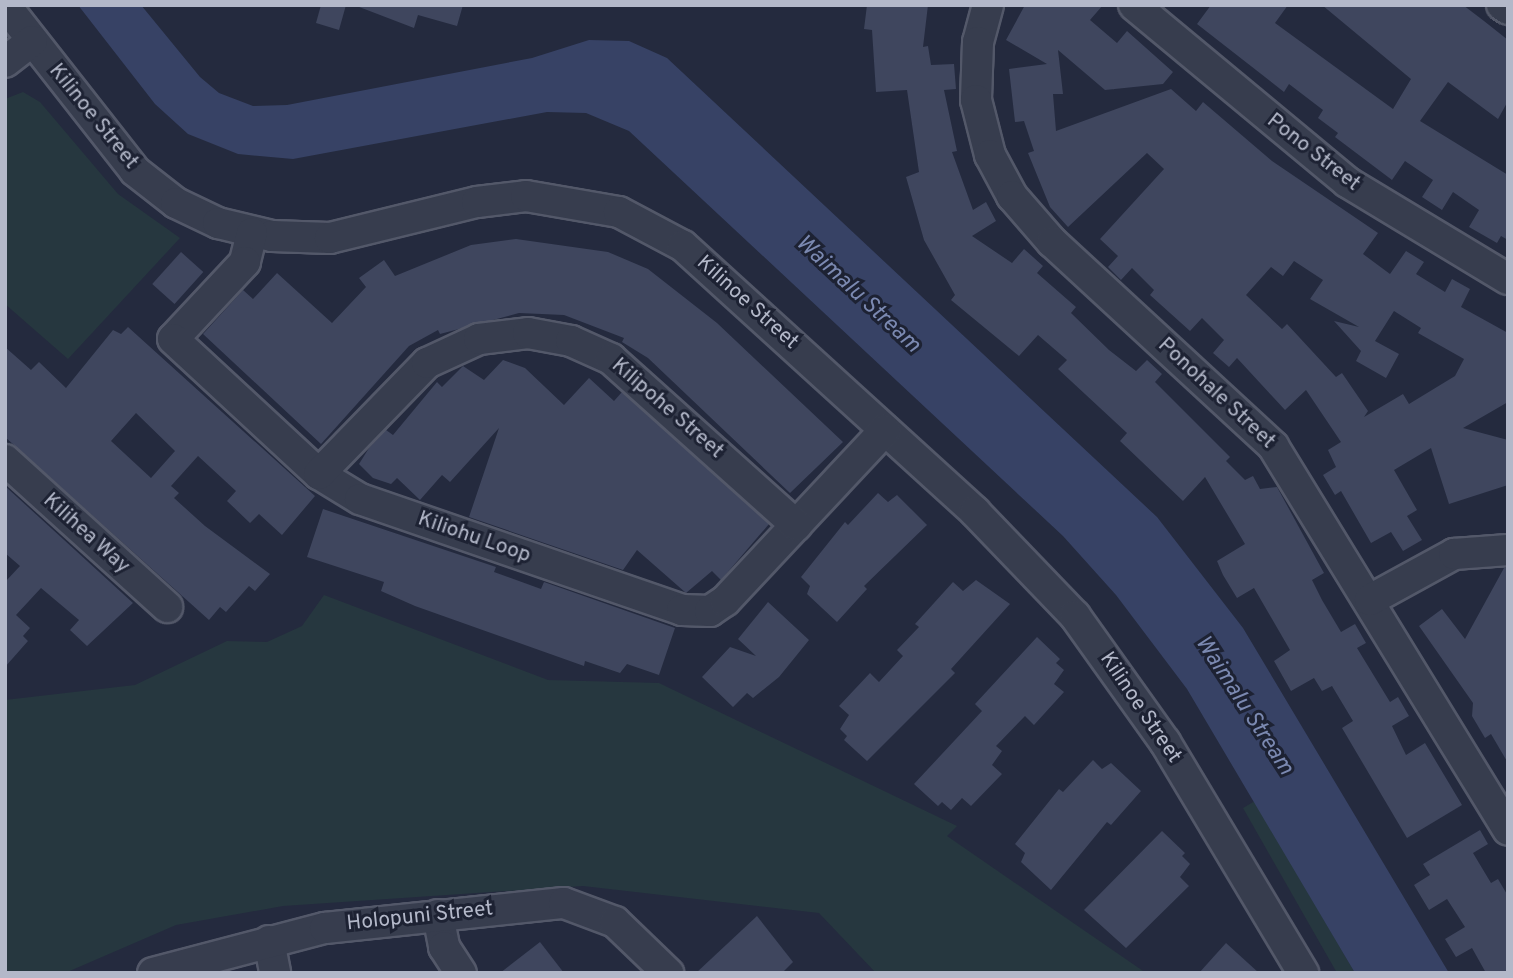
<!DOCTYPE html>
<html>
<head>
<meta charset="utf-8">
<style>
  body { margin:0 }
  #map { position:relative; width:1513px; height:978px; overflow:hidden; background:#242a3e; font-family:Overpass,sans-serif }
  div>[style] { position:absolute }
  .green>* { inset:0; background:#26373f }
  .water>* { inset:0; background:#374265 }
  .building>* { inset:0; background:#3f465e; transform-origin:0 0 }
  .roads { filter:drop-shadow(2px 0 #535869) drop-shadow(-2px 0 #535869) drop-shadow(0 2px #535869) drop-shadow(0 -2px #535869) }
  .minor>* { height:30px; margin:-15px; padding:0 15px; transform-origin:15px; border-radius:15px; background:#373d4e }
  span { translate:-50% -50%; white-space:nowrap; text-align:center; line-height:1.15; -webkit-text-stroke:6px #1d2233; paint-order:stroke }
  .street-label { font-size:21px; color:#b3b8c9 }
  .water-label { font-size:23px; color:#7b89b1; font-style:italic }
  .frame { position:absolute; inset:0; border:7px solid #b3b8c9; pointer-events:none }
</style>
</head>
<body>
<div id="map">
  <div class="green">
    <div style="clip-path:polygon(23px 92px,40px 102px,118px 194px,180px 238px,68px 359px,5px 304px,5px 99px)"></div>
    <div style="clip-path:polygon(324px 595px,548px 680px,659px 683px,957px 826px,947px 836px,1146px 973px,876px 973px,819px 913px,583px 886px,283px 906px,176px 925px,65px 973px,5px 973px,5px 700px,135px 685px,227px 641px,267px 642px,302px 626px)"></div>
    <div style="clip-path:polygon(1255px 801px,1355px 973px,1337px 973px,1243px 808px)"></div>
  </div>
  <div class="water">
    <div style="clip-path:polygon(78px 5px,141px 5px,200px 77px,219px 93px,253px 106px,287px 105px,532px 58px,589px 40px,629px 41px,667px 58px,1157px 517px,1243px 628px,1449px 973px,1355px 973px,1187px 689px,1116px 595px,1063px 536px,629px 131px,586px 113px,547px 112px,293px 159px,238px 154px,188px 134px,155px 104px)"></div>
  </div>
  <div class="building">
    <div style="clip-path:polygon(321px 5px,346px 5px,339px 30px,316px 23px)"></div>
    <div style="clip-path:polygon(354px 5px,463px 5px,457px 26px,418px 15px,414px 28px)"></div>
    <div style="clip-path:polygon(867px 5px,928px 5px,923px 47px,928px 46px,931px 65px,954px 64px,956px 89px,944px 90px,957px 151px,952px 152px,973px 210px,986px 202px,996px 221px,972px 236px,1012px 263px,1024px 249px,1043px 266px,1037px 273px,1076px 307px,1071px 313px,1109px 350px,1136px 371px,1147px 360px,1162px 374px,1155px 382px,1230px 457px,1226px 461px,1245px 480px,1253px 476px,1260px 489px,1277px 487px,1324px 573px,1312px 580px,1322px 600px,1341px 632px,1355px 624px,1366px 643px,1357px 648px,1390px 702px,1398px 697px,1409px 716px,1392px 726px,1406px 755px,1425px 743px,1462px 805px,1407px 838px,1342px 728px,1353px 721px,1332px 686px,1322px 691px,1314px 678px,1291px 691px,1274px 661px,1290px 650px,1254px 588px,1237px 598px,1223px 575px,1217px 561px,1245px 544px,1205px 477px,1183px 501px,1120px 441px,1127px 433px,1058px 369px,1067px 360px,1038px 335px,1019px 356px,951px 300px,955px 295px,924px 240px,906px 177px,919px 172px,907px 90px,876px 92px,872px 30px,864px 29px)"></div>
    <div style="clip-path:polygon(evenodd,1025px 5px,1103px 5px,1090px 20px,1117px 43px,1127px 31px,1173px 72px,1163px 84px,1105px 90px,1058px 50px,1063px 94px,1053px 94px,1056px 131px,1171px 89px,1196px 111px,1203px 102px,1272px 161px,1378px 233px,1363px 254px,1390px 274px,1406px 251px,1424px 262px,1416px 274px,1445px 292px,1452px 279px,1470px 289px,1461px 307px,1508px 333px,1508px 402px,1463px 428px,1508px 440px,1508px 485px,1449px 504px,1431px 448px,1394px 470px,1417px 510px,1407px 516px,1422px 540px,1403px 551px,1391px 532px,1371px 543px,1341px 491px,1335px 495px,1323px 475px,1336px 467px,1328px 450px,1341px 442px,1306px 390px,1285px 410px,1237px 358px,1229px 367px,1213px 353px,1224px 340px,1202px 318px,1190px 331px,1150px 295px,1154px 290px,1132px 268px,1121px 280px,1108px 267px,1118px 256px,1100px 239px,1164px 169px,1147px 153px,1068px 227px,1050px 207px,1028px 153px,1034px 151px,1024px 121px,1015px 122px,1009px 69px,1047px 64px,1006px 40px,1025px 5px,1294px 261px,1323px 280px,1310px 299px,1359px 327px,1334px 321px,1361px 351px,1356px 361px,1386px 378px,1399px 354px,1375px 341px,1394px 311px,1421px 328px,1418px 333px,1464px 359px,1455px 376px,1409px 404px,1403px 394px,1364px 417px,1368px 411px,1342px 373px,1336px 377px,1287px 324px,1282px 329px,1246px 295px,1271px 267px,1283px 276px,1294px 261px)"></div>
    <div style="clip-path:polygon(1211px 5px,1288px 5px,1275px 23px,1393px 109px,1411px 79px,1322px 5px,1463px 5px,1484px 21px,1508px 40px,1508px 101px,1498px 119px,1448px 82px,1420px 121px,1508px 175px,1508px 240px,1501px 236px,1497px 243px,1469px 227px,1479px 210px,1453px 192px,1442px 210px,1422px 197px,1433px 180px,1405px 161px,1392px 180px,1335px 137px,1338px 133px,1318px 118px,1323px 110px,1289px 84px,1284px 92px,1197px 24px)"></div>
    <div style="clip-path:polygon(516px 239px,608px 252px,648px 269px,717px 323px,843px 442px,790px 493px,648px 358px,622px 342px,624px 338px,564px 315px,519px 313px,440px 334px,438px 330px,409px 346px,321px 444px,203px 334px,243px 290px,253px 299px,277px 273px,332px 323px,366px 287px,359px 278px,384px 260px,395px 276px,471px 245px)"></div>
    <div style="left:181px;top:252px;width:30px;height:43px;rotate:42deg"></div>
    <div style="clip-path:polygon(evenodd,128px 327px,315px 496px,282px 535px,259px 514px,250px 523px,227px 501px,236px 491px,198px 456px,171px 486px,179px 493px,174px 498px,205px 526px,270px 574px,255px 591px,249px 586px,226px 612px,220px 607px,209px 620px,5px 437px,5px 347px,31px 370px,39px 362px,66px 388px,113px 330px,121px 334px,128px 327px,136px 413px,175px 451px,151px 478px,111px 441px,136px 413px)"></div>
    <div style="clip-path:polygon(503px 360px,525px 368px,564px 405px,589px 378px,614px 401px,622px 392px,769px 524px,721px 580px,712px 571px,686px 593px,637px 550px,623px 570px,469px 517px,499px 428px,450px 482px,442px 475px,420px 500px,397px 478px,391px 484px,373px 478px,359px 464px,369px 448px,386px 430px,393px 435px,437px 382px,442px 387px,463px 366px,484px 380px)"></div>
    <div style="clip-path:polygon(5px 486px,133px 603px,87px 646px,70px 630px,79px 620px,41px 588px,16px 615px,30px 628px,23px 636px,28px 641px,5px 667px,5px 582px,20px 566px,5px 553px)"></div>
    <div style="clip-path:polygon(878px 493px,888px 502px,897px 495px,927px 525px,864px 586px,867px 589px,837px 622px,807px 594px,810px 586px,801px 577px,845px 522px,848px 525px)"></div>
    <div style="clip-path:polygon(323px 509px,496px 567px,494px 572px,541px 589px,544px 582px,675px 628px,659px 675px,627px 664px,620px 673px,585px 661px,584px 666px,415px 606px,381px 591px,384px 582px,307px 557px)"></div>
    <div style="clip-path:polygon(1504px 568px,1508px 568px,1508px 763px,1491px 734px,1485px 738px,1472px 716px,1473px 703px,1419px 626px,1442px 609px,1465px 639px)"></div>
    <div style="clip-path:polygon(976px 580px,1010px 604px,951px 669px,955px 673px,867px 761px,844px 740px,847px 736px,840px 729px,849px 715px,839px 706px,870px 673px,879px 682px,903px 656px,897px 650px,919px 627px,915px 624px,953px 582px,963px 591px)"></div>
    <div style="clip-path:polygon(768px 602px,809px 640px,779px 677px,753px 698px,747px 693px,733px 707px,702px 677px,730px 647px,756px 656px,738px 639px)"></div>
    <div style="clip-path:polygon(1037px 637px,1060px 659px,1056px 663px,1064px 670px,1054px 684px,1064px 692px,1034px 725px,1025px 716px,996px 746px,1002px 751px,992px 765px,1002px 774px,971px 806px,962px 798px,951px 810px,942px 802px,938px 806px,914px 784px,982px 711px,975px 704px)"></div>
    <div style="clip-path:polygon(1093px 760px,1102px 769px,1111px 763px,1141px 791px,1111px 825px,1107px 822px,1051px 890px,1021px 862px,1025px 853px,1015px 844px,1059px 789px,1063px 792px)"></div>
    <div style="clip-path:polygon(1480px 830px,1488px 844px,1473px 853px,1491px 883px,1498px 879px,1508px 896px,1508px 973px,1486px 973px,1472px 948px,1456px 957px,1445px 939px,1465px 927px,1447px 899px,1429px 910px,1414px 885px,1430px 875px,1423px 864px)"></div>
    <div style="clip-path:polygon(1162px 831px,1185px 853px,1182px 856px,1190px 864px,1180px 877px,1189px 886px,1126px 948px,1084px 910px)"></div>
    <div style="clip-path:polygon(757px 916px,793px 962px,782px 973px,696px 973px)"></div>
    <div style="clip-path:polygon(540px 942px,564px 973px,500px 973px)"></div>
    <div style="clip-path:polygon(1226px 943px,1259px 973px,1199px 973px)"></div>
  </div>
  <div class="roads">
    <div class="minor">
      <div style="left:5px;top:5px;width:211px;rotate:51.9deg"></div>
      <div style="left:135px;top:171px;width:52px;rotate:38deg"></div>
      <div style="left:176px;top:203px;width:47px;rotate:25.5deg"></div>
      <div style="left:218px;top:223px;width:56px;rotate:13.5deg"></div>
      <div style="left:272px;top:236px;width:58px;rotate:2deg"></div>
      <div style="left:330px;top:238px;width:151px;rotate:-13.8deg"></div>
      <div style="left:477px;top:202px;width:49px;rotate:-7deg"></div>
      <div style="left:526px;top:196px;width:94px;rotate:9.8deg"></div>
      <div style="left:619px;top:212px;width:72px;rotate:28deg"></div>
      <div style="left:683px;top:246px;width:395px;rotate:42.3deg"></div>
      <div style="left:975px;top:512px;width:144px;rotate:46.1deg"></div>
      <div style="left:1075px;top:616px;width:155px;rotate:54.5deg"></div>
      <div style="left:1165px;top:742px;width:269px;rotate:59.1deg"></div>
      <div style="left:988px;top:5px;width:38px;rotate:105deg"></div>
      <div style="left:978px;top:42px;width:58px;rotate:92deg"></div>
      <div style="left:976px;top:100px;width:57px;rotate:75.7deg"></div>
      <div style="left:990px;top:155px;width:47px;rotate:61.8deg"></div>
      <div style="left:1012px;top:196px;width:61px;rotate:49deg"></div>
      <div style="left:1052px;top:242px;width:301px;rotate:42.7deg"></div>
      <div style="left:1273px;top:446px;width:450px;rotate:58.5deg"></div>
      <div style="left:1134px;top:5px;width:277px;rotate:39.7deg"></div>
      <div style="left:1347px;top:182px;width:188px;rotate:31.1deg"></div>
      <div style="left:1502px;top:5px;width:7px;rotate:34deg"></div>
      <div style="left:5px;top:62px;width:34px;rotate:-38deg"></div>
      <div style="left:252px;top:233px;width:30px;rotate:104deg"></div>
      <div style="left:245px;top:262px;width:105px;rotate:133.1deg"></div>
      <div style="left:173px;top:339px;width:199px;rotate:42.8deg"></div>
      <div style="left:319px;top:474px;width:48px;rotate:31.4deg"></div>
      <div style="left:360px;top:499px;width:341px;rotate:19deg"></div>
      <div style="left:682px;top:610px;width:28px;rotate:2deg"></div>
      <div style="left:710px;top:611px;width:18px;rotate:-34deg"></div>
      <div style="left:725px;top:601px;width:234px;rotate:-46.9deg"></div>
      <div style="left:5px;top:460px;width:219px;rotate:42.2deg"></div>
      <div style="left:319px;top:474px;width:155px;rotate:-45.8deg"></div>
      <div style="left:427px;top:363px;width:57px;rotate:-24.8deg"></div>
      <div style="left:479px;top:339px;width:49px;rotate:-7deg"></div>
      <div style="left:528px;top:333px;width:44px;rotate:10.5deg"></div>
      <div style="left:571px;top:341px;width:44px;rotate:24.2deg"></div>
      <div style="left:611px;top:359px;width:249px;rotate:41.9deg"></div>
      <div style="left:1370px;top:600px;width:96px;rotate:-28.7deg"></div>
      <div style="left:1454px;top:554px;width:54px;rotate:-4.2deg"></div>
      <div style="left:438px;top:915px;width:33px;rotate:79deg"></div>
      <div style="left:444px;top:947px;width:31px;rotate:57deg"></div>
      <div style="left:269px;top:941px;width:33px;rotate:79deg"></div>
      <div style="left:153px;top:973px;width:178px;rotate:-14.7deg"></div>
      <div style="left:325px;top:928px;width:240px;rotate:-6deg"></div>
      <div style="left:564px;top:903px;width:54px;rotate:20.4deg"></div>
      <div style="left:615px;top:922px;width:74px;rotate:43.9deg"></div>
    </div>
  </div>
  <div class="street-label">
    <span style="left:93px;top:117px;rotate:51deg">Kilinoe Street</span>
    <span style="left:1313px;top:153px;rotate:38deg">Pono Street</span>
    <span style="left:747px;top:303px;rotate:42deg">Kilinoe Street</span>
    <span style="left:1216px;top:394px;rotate:43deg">Ponohale Street</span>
    <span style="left:667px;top:409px;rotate:41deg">Kilipohe Street</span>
    <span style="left:86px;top:534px;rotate:42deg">Kilihea Way</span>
    <span style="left:474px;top:538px;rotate:19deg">Kiliohu Loop</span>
    <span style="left:1140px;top:708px;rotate:56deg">Kilinoe Street</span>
    <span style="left:420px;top:917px;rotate:-6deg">Holopuni Street</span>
  </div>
  <div class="water-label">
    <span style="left:857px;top:295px;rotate:43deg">Waimalu Stream</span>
    <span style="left:1243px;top:706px;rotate:57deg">Waimalu Stream</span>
  </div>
  <div class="frame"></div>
</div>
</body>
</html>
